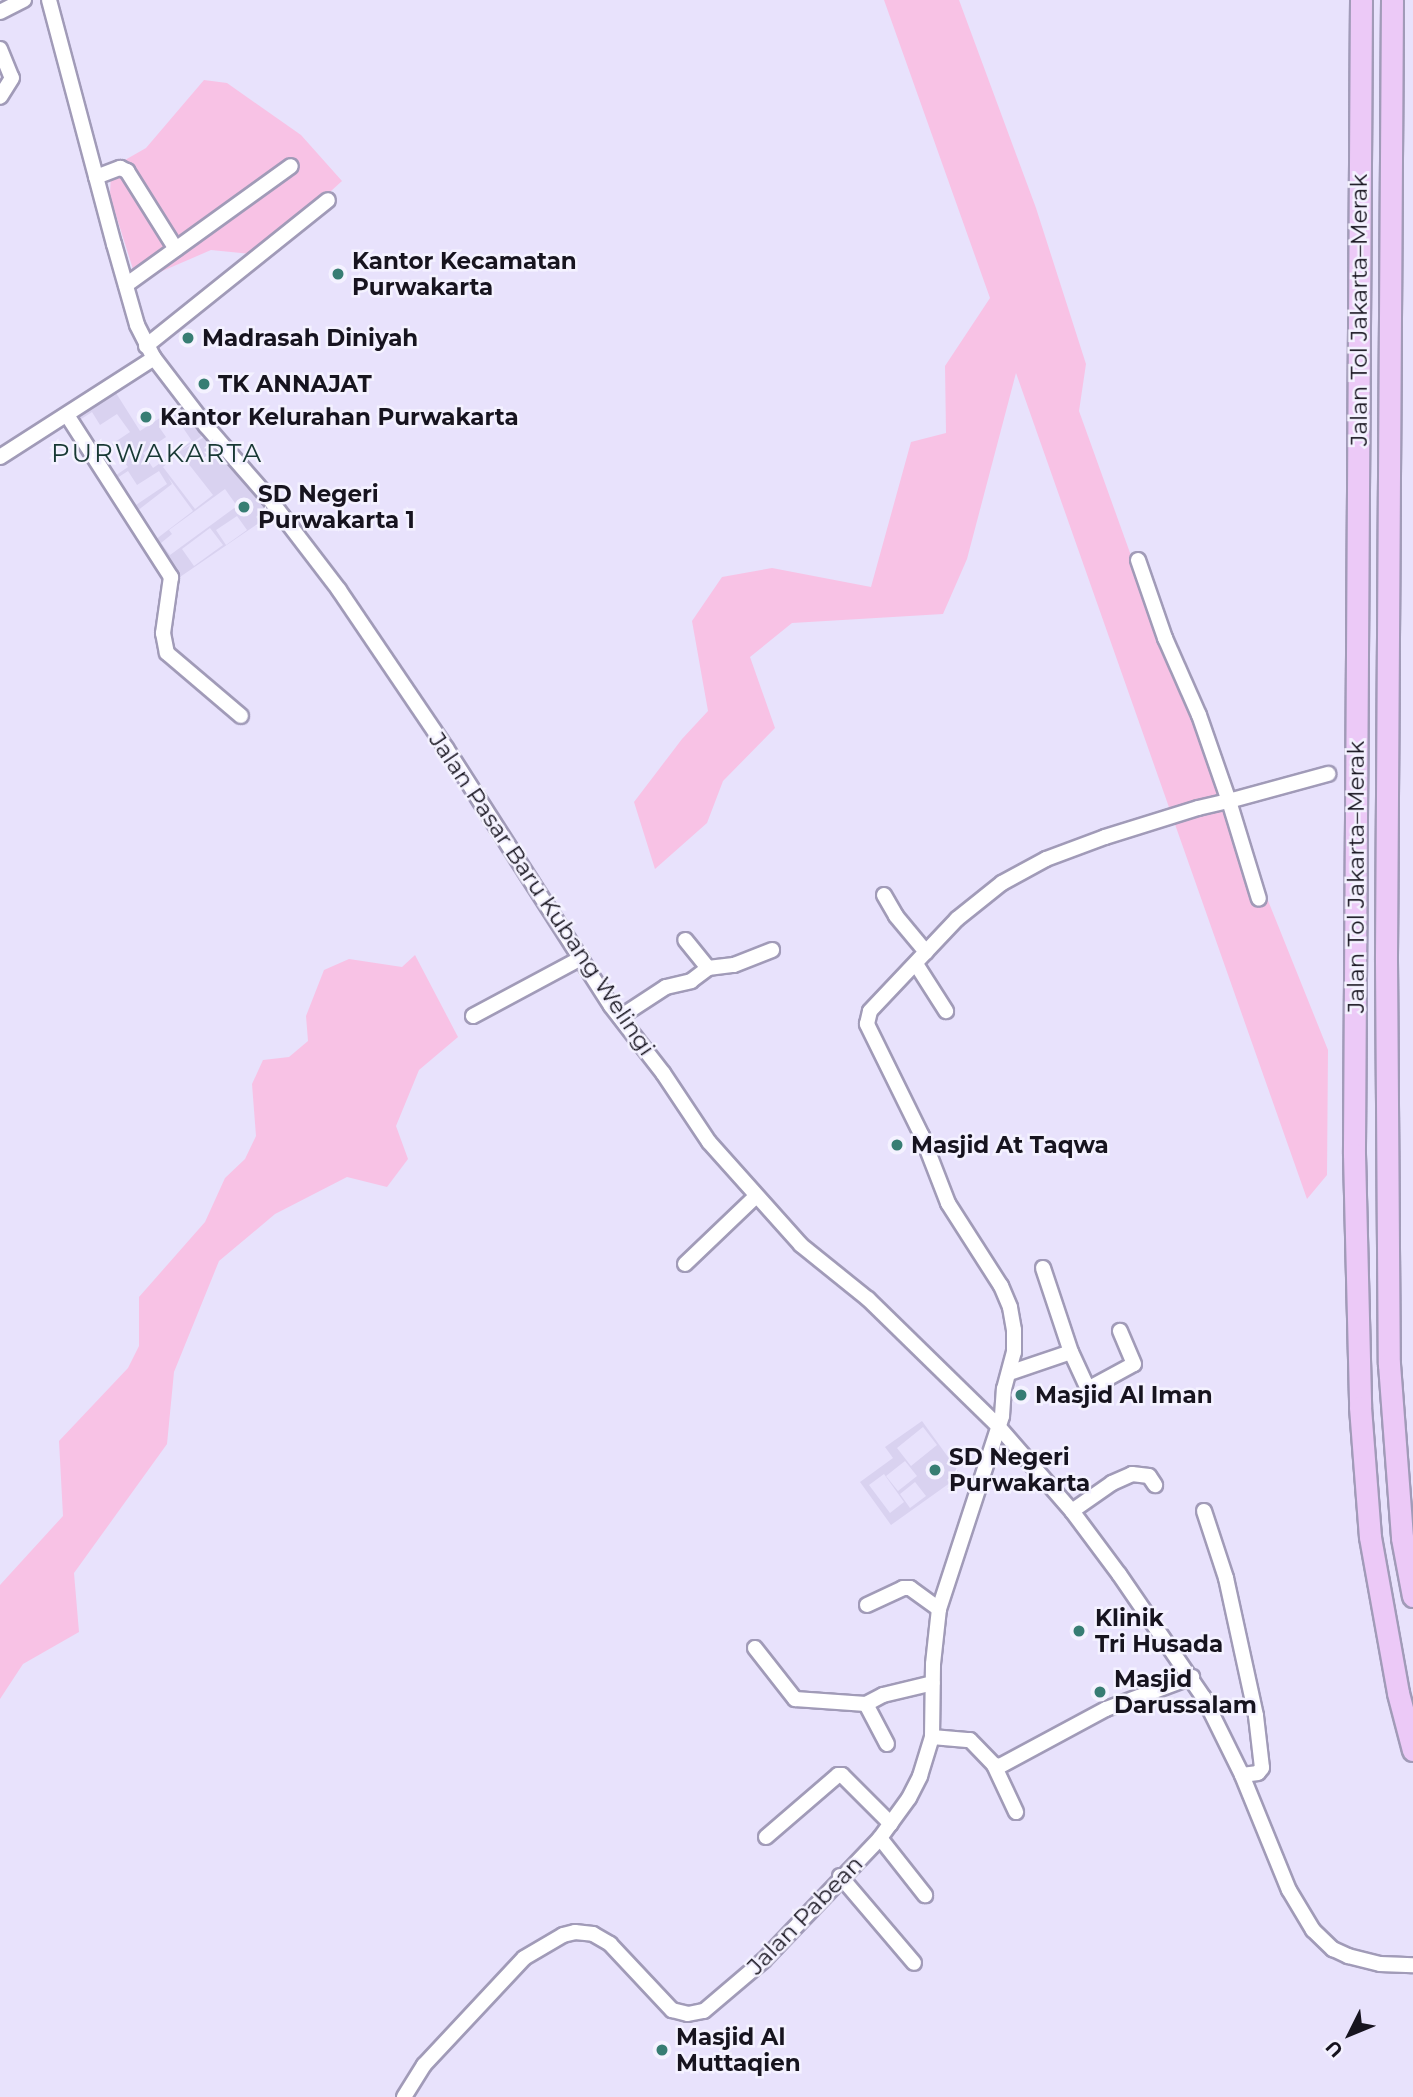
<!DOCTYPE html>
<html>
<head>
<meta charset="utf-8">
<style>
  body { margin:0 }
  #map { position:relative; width:1413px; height:2097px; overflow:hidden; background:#e8e2fc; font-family:Montserrat,sans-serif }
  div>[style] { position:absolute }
  .built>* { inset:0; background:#d9d2f0 }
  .green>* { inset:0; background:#f8c2e5 }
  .roads { filter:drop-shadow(2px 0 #a19bb8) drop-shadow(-2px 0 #a19bb8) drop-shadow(0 2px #a19bb8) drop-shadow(0 -2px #a19bb8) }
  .minor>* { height:14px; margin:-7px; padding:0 7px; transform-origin:7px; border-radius:7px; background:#fff }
  .highway>* { height:21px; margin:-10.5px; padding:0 10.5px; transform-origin:10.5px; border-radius:10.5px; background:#ecc9f7 }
  .dots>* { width:19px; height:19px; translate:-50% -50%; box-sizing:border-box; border:4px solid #f4f2ff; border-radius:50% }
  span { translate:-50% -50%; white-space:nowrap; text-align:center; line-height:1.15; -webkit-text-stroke:5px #f4f2ff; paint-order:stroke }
  .poi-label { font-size:23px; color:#17141f; font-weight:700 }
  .left { translate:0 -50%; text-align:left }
  .street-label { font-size:23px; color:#17141f }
  .quarter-label { font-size:26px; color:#183934; letter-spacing:2px }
  .north { position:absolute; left:1315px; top:1999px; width:70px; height:70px; -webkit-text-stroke:5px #f4f2ff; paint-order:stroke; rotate:227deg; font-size:19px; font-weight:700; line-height:28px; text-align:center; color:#17141f }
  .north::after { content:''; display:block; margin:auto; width:24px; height:32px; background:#17141f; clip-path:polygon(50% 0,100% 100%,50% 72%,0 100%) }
</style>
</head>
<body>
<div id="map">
  <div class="built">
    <div style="clip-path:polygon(evenodd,116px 393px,140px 431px,181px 404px,203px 435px,179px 452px,206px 436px,272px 514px,177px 579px,151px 543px,193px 511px,168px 477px,172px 484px,128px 518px,70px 421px,116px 393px,92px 412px,100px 425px,117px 414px,130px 432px,112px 444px,128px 467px,112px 478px,75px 423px,92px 412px,116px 393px,175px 416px,192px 441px,153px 468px,143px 453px,166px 437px,159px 427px,175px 416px,116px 393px,180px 453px,213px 495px,195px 509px,163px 467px,180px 453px,116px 393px,128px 471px,137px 485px,159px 471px,167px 484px,133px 507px,114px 480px,128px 471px,116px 393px,225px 489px,237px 506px,170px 555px,161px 543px,172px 534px,169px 530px,225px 489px,116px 393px,237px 516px,247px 530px,226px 545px,216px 530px,237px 516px,116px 393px,210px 528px,223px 545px,194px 566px,182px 549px,210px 528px)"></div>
    <div style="clip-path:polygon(evenodd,922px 1421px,961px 1475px,891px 1525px,860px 1482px,893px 1458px,885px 1447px,922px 1421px,923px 1427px,937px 1445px,911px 1466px,897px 1448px,923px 1427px,922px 1421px,905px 1461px,917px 1476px,898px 1491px,886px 1476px,905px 1461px,922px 1421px,884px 1474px,904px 1502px,890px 1513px,869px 1485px,884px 1474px,922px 1421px,915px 1482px,926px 1496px,910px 1508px,900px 1494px,915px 1482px)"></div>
  </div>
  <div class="green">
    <div style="clip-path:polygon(884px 0,959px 0,1036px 208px,1086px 364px,1079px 411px,1143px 589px,1328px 1050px,1327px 1175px,1307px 1199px,1016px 373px,967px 559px,943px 614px,792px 623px,750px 657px,775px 728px,723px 781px,707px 823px,655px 869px,634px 802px,682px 739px,708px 711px,692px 621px,722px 577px,772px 568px,871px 587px,911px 442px,946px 433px,945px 366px,990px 298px)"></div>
    <div style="clip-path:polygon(204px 80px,227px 83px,301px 135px,342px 181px,261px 255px,211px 250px,137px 282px,110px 196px,111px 168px,146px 148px)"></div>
    <div style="clip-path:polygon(415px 955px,458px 1037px,419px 1070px,396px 1126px,408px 1159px,387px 1187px,347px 1177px,275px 1214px,219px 1261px,174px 1372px,167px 1444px,74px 1573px,79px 1632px,23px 1664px,0 1699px,0 1585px,63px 1516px,59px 1441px,128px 1368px,139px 1346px,139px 1297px,205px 1222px,225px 1178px,245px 1159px,256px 1136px,252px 1084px,263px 1060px,289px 1057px,308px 1041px,306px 1016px,324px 970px,349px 959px,402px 967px)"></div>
  </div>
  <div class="roads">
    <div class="minor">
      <div style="left:49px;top:0;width:253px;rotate:75.1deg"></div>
      <div style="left:114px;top:244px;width:84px;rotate:74.1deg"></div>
      <div style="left:137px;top:325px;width:37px;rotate:63deg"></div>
      <div style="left:154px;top:358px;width:86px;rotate:52.6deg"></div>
      <div style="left:206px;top:426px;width:94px;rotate:48.9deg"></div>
      <div style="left:268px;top:497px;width:117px;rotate:52.6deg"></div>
      <div style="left:339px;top:590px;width:191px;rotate:55.9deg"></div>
      <div style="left:446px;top:748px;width:306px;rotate:57.4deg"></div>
      <div style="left:611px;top:1006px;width:85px;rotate:52.2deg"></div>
      <div style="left:663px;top:1073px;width:83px;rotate:56.3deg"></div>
      <div style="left:709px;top:1142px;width:138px;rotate:48.2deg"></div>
      <div style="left:801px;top:1245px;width:86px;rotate:38.9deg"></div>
      <div style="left:868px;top:1299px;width:182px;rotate:44.3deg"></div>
      <div style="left:998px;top:1426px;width:113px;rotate:49deg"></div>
      <div style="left:1072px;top:1511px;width:79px;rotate:53.3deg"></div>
      <div style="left:1119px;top:1574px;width:150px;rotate:55.6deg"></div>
      <div style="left:1204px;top:1698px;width:86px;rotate:63.7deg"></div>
      <div style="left:1242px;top:1775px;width:124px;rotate:67.8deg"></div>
      <div style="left:1289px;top:1890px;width:47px;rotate:59deg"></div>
      <div style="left:1313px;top:1930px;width:28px;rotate:44deg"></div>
      <div style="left:1333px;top:1949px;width:17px;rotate:25deg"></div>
      <div style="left:1348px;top:1956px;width:33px;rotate:14deg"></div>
      <div style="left:1380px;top:1964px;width:33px;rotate:2deg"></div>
      <div style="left:0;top:12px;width:27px;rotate:-27deg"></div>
      <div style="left:0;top:49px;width:31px;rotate:68deg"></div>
      <div style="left:12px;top:78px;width:22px;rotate:122deg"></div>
      <div style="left:96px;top:177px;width:26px;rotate:-21deg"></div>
      <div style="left:120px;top:168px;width:8px;rotate:23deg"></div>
      <div style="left:127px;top:171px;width:92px;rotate:57.9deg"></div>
      <div style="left:126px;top:285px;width:203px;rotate:-35.8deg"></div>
      <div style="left:146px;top:346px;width:233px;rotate:-38.7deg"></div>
      <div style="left:67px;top:415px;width:193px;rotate:57.3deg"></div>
      <div style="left:171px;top:577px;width:57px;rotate:98.1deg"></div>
      <div style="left:163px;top:633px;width:20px;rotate:79deg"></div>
      <div style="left:167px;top:653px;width:97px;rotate:40.4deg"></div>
      <div style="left:0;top:457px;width:183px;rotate:-32.7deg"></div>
      <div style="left:1138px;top:560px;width:83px;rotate:70.9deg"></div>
      <div style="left:1165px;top:638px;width:84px;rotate:66.2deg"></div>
      <div style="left:1199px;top:715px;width:91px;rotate:70.8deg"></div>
      <div style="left:1229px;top:801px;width:103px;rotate:-15.3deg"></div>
      <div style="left:884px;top:895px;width:24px;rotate:60deg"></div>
      <div style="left:896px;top:916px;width:47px;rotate:50.2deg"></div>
      <div style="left:916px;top:964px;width:56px;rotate:57.4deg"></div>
      <div style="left:708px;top:968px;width:26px;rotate:-7deg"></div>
      <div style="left:734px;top:965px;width:41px;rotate:-21.5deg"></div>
      <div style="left:473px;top:1016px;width:123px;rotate:-28.2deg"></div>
      <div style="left:620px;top:1017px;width:55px;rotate:-33.1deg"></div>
      <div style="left:666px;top:987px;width:26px;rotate:-13deg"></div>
      <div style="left:691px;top:981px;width:21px;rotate:-37deg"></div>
      <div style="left:708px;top:968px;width:36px;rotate:-129deg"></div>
      <div style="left:685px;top:1264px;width:97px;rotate:-43.7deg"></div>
      <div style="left:1043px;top:1268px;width:89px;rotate:71.6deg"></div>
      <div style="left:1009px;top:1373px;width:65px;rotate:-18.7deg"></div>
      <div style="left:1071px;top:1352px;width:41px;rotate:65.3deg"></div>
      <div style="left:1088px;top:1389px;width:52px;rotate:-28.5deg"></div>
      <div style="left:1134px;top:1364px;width:36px;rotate:-113deg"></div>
      <div style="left:1072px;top:1511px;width:49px;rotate:-35deg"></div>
      <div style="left:1112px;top:1483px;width:22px;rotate:-24deg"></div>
      <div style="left:1132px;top:1474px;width:17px;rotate:7deg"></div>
      <div style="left:1149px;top:1476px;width:11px;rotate:56deg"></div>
      <div style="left:1204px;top:1511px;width:71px;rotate:71.8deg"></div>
      <div style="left:1226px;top:1578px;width:141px;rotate:77.7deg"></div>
      <div style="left:1256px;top:1716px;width:52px;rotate:83.4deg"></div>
      <div style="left:1262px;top:1768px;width:6px;rotate:129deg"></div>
      <div style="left:1258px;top:1773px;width:16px;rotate:173deg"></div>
      <div style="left:867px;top:1605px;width:40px;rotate:-25deg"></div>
      <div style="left:903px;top:1588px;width:7px"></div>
      <div style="left:910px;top:1588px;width:36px;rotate:36deg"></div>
      <div style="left:755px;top:1648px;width:65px;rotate:51.9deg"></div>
      <div style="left:795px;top:1699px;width:71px;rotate:4deg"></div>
      <div style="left:932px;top:1737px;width:38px;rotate:5deg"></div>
      <div style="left:970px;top:1740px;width:35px;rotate:46deg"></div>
      <div style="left:994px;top:1765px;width:6px;rotate:9deg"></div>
      <div style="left:1000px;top:1766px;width:120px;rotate:-28.3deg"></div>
      <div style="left:1106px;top:1709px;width:92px;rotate:-20.4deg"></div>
      <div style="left:887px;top:1744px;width:45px;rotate:-117.7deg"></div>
      <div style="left:866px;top:1704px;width:19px;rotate:-28deg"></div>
      <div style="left:883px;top:1695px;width:51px;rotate:-13.5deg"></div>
      <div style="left:994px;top:1765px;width:52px;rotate:64.9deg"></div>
      <div style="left:766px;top:1837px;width:95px;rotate:-40.7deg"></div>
      <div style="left:838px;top:1775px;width:4px"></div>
      <div style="left:842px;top:1775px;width:69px;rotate:45deg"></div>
      <div style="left:880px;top:1838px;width:73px;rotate:51.7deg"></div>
      <div style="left:840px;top:1876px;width:114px;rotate:49.6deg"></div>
      <div style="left:404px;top:2097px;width:38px;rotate:-58deg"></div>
      <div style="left:424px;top:2065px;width:146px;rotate:-46.9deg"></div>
      <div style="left:524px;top:1958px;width:45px;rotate:-30.5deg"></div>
      <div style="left:563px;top:1935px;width:12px;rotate:-14deg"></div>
      <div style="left:575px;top:1932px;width:18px;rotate:6deg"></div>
      <div style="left:593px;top:1934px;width:20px;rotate:30deg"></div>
      <div style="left:610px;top:1944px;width:91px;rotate:46.8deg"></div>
      <div style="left:672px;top:2010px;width:16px;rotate:14deg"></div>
      <div style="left:688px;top:2014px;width:16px;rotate:-11deg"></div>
      <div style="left:704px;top:2011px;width:79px;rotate:-40.4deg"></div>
      <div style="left:764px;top:1960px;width:168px;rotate:-46.4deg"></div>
      <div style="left:880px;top:1838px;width:49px;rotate:-54.1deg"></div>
      <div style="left:909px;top:1798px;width:25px;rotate:-63deg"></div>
      <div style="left:920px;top:1776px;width:41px;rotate:-72.9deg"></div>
      <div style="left:932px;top:1737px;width:73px;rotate:-89.2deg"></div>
      <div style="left:933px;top:1664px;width:55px;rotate:-83.8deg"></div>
      <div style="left:939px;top:1609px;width:203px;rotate:-71.9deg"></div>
      <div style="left:1002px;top:1416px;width:27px;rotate:-86deg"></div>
      <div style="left:1004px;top:1389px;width:38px;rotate:-75deg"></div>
      <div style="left:1014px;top:1352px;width:22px;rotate:-90deg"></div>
      <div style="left:1014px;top:1330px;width:23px;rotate:-100deg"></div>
      <div style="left:1010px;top:1307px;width:23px;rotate:-113deg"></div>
      <div style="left:1001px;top:1286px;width:98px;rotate:-122.6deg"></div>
      <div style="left:948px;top:1203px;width:72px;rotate:-111.2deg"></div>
      <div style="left:922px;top:1136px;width:125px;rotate:-116.2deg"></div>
      <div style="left:867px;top:1024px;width:13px;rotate:-77deg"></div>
      <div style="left:870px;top:1011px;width:127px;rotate:-46.6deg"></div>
      <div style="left:957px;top:919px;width:58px;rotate:-38.7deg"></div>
      <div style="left:1002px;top:883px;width:50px;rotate:-28.6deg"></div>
      <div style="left:1046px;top:859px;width:63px;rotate:-20.4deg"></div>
      <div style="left:1105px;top:837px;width:97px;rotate:-17.3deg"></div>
      <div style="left:1198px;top:808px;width:32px;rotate:-13deg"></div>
      <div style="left:1229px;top:801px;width:102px;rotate:73deg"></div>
    </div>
    <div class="highway">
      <div style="left:1361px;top:0;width:1154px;rotate:90.35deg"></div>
      <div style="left:1354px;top:1154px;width:253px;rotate:88.6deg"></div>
      <div style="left:1360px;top:1407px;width:130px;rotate:85.6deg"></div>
      <div style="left:1370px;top:1537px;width:158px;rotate:79.8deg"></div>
      <div style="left:1398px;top:1693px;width:59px;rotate:75.3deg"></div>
      <div style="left:1392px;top:0;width:960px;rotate:90.36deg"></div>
      <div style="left:1386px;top:960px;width:404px;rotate:89.6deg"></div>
      <div style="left:1389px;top:1364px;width:174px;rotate:85.7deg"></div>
      <div style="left:1402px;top:1538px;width:59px;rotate:79.3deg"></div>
    </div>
  </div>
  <div class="dots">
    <div style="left:338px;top:274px;background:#377d73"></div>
    <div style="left:188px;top:338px;background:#377d73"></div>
    <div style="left:204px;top:384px;background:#377d73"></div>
    <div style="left:146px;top:417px;background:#377d73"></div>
    <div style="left:244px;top:507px;background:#377d73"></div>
    <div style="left:897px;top:1145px;background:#377d73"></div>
    <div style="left:1021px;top:1395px;background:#377d73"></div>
    <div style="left:935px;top:1470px;background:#377d73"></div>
    <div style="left:1079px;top:1631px;background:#377d73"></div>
    <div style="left:1100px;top:1692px;background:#377d73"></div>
    <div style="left:662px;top:2050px;background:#377d73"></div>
  </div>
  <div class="poi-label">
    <span class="left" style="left:352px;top:274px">Kantor Kecamatan<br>Purwakarta</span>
    <span class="left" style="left:202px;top:338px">Madrasah Diniyah</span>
    <span class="left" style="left:218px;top:384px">TK ANNAJAT</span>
    <span class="left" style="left:160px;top:417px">Kantor Kelurahan Purwakarta</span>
    <span class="left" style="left:258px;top:507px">SD Negeri<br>Purwakarta 1</span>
    <span class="left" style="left:911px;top:1145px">Masjid At Taqwa</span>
    <span class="left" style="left:1035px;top:1395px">Masjid Al Iman</span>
    <span class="left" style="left:949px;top:1470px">SD Negeri<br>Purwakarta</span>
    <span class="left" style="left:1095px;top:1631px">Klinik<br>Tri Husada</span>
    <span class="left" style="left:1114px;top:1692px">Masjid<br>Darussalam</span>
    <span class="left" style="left:676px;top:2050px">Masjid Al<br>Muttaqien</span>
  </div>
  <div class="street-label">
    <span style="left:1359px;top:310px;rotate:-90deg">Jalan Tol Jakarta–Merak</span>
    <span style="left:1356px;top:877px;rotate:-90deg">Jalan Tol Jakarta–Merak</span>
    <span style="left:542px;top:894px;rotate:56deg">Jalan Pasar Baru Kubang Welingi</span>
    <span style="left:805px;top:1915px;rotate:-46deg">Jalan Pabean</span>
  </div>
  <div class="quarter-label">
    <span style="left:157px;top:454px">PURWAKARTA</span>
  </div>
  <div class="north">U</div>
</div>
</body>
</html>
